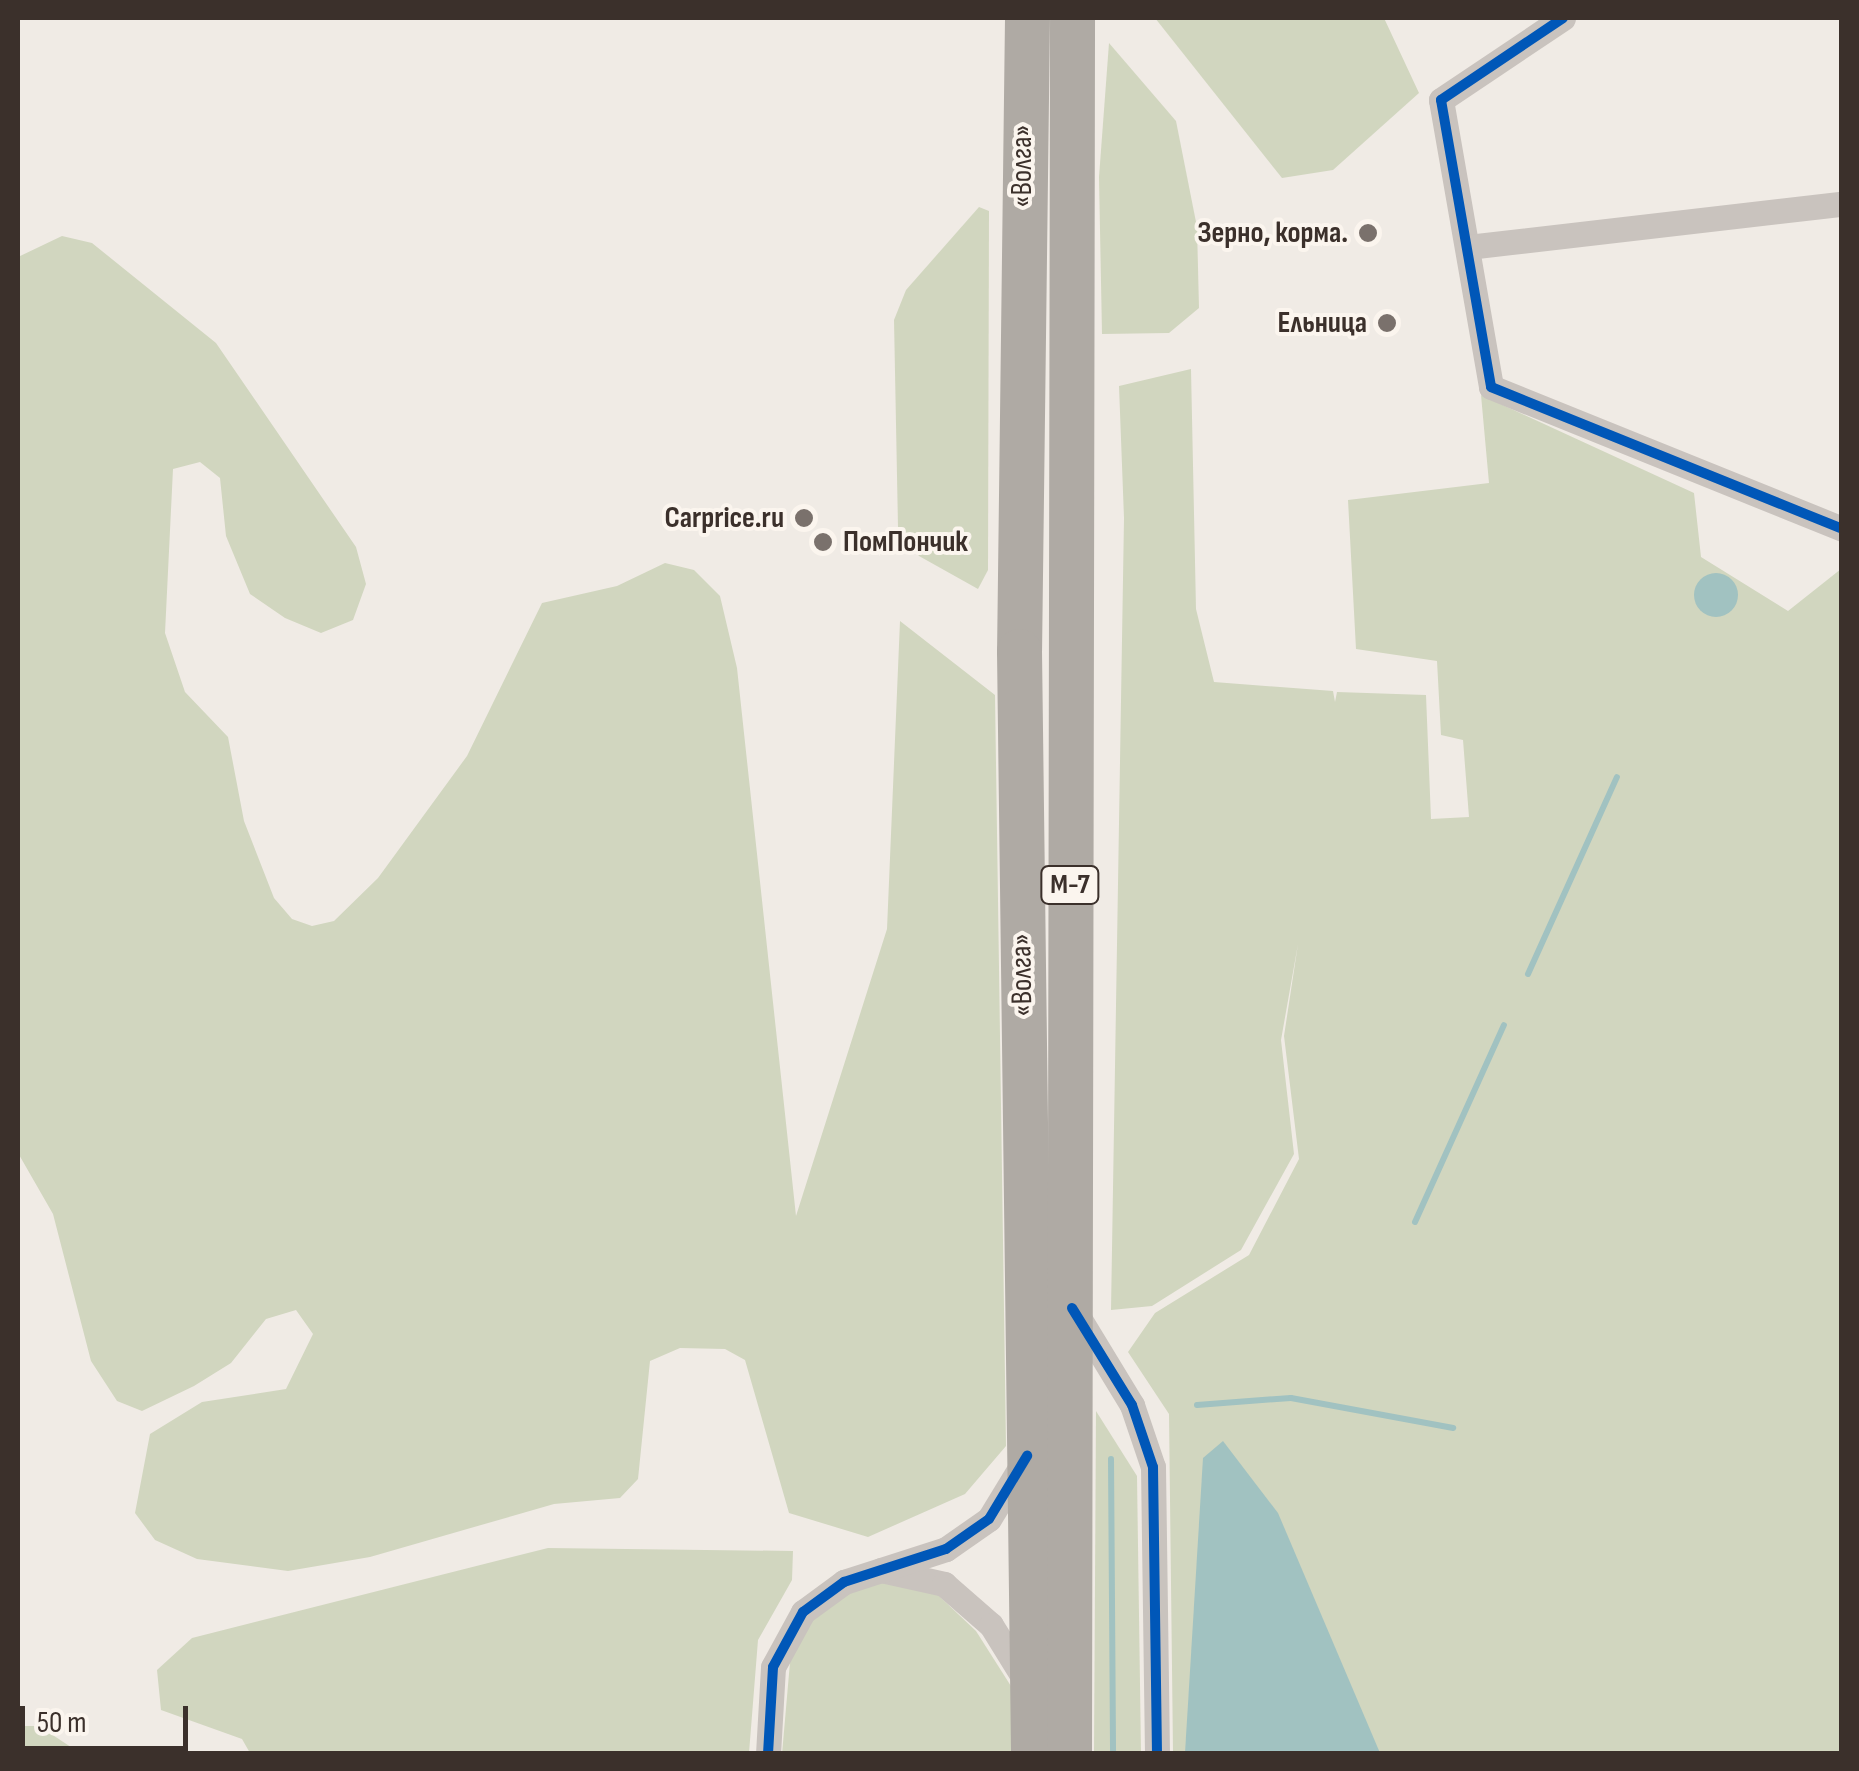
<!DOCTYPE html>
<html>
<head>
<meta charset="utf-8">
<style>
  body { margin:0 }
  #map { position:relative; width:1859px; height:1771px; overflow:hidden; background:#f0ebe5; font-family:"Sofia Sans Condensed",sans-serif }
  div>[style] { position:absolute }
  .green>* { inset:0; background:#d1d6bf }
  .water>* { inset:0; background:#a1c2c1 }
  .round { border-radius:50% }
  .stream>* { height:6px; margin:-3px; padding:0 3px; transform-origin:3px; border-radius:3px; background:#a1c2c1 }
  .street>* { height:25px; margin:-12.5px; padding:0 12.5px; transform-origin:12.5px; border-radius:12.5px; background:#c9c3be }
  .highway>* { height:45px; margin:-22.5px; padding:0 22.5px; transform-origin:22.5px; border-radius:22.5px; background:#afaaa4 }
  .cycleway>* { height:10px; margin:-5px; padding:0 5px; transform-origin:5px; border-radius:5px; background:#0057b8 }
  .dots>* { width:28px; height:28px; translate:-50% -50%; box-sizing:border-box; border:5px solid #fbf5ee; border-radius:50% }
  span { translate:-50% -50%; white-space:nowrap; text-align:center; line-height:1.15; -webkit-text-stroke:8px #fbf5ee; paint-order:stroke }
  .shield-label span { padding:2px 8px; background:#fbf5ee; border:2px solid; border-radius:8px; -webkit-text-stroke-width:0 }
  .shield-label { font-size:28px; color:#3b302b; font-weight:700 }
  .street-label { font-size:30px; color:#3b302b }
  .poi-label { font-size:30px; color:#3b302b; font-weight:700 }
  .right { translate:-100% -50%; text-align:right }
  .left { translate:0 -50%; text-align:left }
  .frame { position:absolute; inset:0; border:20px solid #3b302b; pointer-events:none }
  .scale { position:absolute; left:20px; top:1706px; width:168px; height:45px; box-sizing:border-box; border:5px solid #3b302b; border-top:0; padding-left:12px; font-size:30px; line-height:35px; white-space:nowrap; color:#3b302b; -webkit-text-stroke:8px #fbf5ee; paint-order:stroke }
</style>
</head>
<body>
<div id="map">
  <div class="green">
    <div style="clip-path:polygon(1155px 18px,1384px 18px,1419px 93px,1333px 170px,1282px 178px)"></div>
    <div style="clip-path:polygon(1109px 43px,1176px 121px,1197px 227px,1199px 308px,1169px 333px,1102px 334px,1099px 177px)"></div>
    <div style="clip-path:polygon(979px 207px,989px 211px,988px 570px,978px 589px,919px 556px,898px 527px,894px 320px,906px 290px)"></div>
    <div style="clip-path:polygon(62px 236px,92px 243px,216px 343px,356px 547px,366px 584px,353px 620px,321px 633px,285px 618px,250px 594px,226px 536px,220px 478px,200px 462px,173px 469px,165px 633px,185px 692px,228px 737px,244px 821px,274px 898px,292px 919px,312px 926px,334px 921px,378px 878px,467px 756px,542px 603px,617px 586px,665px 563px,694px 570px,720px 596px,737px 668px,796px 1216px,887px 929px,900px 621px,995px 695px,1006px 1446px,965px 1494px,868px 1537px,789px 1513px,745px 1360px,725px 1349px,680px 1348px,650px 1361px,638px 1479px,620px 1498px,554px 1504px,370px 1557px,288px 1571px,197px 1559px,155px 1540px,135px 1513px,150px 1434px,202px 1402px,286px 1389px,313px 1334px,296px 1310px,266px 1319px,231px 1363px,194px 1386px,142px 1411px,117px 1401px,91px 1361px,53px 1214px,18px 1153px,18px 257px)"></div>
    <div style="clip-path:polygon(1191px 369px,1196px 609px,1214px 682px,1333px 691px,1335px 702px,1337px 692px,1426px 695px,1431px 819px,1469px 817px,1463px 740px,1441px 735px,1437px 661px,1356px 649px,1348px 500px,1489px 483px,1481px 395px,1694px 493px,1701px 557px,1788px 611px,1841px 569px,1841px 1753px,1173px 1753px,1169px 1414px,1128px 1352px,1155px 1313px,1249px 1255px,1299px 1159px,1284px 1036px,1298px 944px,1281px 1040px,1294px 1154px,1241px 1250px,1152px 1306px,1111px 1310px,1124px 518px,1119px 386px)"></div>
    <div style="clip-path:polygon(1096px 1411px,1137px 1476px,1141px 1753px,1094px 1753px)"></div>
    <div style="clip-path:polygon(548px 1548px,793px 1551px,792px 1580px,758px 1640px,749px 1753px,250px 1753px,242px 1739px,161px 1710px,157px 1670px,192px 1638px)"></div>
    <div style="clip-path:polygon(878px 1581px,937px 1594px,976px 1631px,1016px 1694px,1017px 1753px,782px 1754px,791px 1651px,820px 1607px)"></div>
    <div style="clip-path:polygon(18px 1726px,39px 1726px,80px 1753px,18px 1753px)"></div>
  </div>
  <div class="water">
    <div class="round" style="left:1694px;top:573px;width:44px;height:44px"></div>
    <div style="clip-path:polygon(1223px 1441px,1278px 1513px,1380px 1753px,1185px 1753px,1203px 1458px)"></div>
  </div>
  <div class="stream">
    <div style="left:1528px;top:974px;width:216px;rotate:-65.7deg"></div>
    <div style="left:1415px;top:1222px;width:216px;rotate:-65.7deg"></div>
    <div style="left:1197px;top:1405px;width:94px;rotate:-4.3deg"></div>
    <div style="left:1291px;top:1398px;width:165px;rotate:10.5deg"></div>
    <div style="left:1111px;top:1459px;width:295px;rotate:89.6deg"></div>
  </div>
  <div class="street">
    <div style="left:1563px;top:18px;width:147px;rotate:146.1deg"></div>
    <div style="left:1441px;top:100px;width:291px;rotate:80.1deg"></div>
    <div style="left:1491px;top:387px;width:379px;rotate:22deg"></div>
    <div style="left:1468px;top:247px;width:376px;rotate:-6.6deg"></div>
    <div style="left:1076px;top:1313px;width:108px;rotate:58.7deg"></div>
    <div style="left:1132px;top:1405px;width:65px;rotate:71.3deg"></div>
    <div style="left:1153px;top:1467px;width:287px;rotate:89.2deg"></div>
    <div style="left:881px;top:1570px;width:65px;rotate:12.5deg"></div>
    <div style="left:944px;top:1584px;width:62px;rotate:41.1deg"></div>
    <div style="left:991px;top:1625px;width:68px;rotate:58.2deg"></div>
    <div style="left:768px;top:1754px;width:87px;rotate:-86.7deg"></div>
    <div style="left:773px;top:1667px;width:63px;rotate:-61.4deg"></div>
    <div style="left:803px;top:1612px;width:51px;rotate:-36.2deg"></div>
    <div style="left:844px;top:1582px;width:107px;rotate:-17.9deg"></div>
    <div style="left:946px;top:1549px;width:52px;rotate:-34.9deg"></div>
    <div style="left:989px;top:1519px;width:69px;rotate:-58.6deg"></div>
  </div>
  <div class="highway">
    <div style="left:1027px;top:18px;width:633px;rotate:90.72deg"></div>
    <div style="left:1019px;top:651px;width:1103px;rotate:89.27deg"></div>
    <div style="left:1069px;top:1754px;width:1736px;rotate:-89.9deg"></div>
  </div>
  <div class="cycleway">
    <div style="left:1563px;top:18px;width:147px;rotate:146.1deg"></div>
    <div style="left:1441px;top:100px;width:291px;rotate:80.1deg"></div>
    <div style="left:1491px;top:387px;width:379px;rotate:22deg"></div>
    <div style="left:1072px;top:1308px;width:114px;rotate:58.3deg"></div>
    <div style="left:1132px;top:1405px;width:65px;rotate:71.3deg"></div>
    <div style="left:1153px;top:1467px;width:287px;rotate:89.2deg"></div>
    <div style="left:768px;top:1754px;width:87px;rotate:-86.7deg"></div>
    <div style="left:773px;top:1667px;width:63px;rotate:-61.4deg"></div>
    <div style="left:803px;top:1612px;width:51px;rotate:-36.2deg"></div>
    <div style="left:844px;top:1582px;width:107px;rotate:-17.9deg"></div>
    <div style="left:946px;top:1549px;width:52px;rotate:-34.9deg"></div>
    <div style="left:989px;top:1519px;width:74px;rotate:-58.9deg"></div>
  </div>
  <div class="dots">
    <div style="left:1368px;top:233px;background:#7a716c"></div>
    <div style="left:1387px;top:323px;background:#7a716c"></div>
    <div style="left:804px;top:518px;background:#7a716c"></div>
    <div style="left:823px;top:542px;background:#7a716c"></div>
  </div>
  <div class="shield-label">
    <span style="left:1070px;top:885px">М-7</span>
  </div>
  <div class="street-label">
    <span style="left:1022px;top:166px;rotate:-90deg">«Волга»</span>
    <span style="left:1022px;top:975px;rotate:-91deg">«Волга»</span>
  </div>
  <div class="poi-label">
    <span class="right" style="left:1348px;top:233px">Зерно, корма.</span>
    <span class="right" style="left:1367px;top:323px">Ельница</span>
    <span class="right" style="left:784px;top:518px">Carprice.ru</span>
    <span class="left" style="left:843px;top:542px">ПомПончик</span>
  </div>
  <div class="frame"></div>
  <div class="scale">50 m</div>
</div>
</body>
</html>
